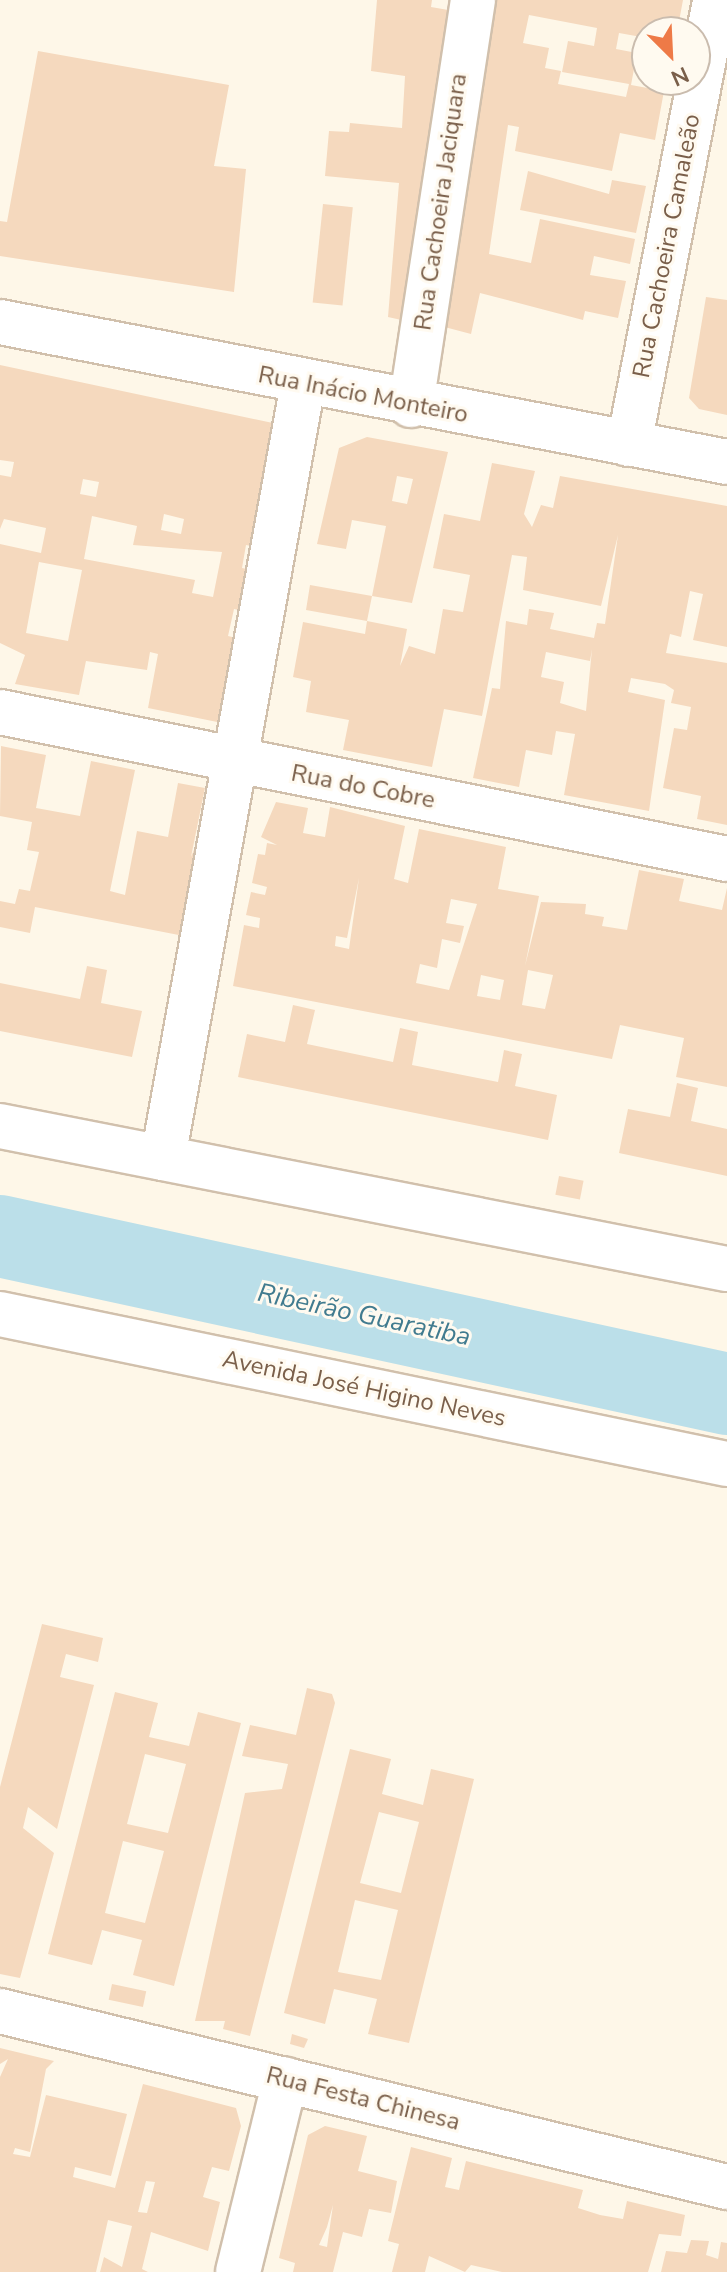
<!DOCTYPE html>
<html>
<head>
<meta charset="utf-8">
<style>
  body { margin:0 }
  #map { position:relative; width:727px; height:2272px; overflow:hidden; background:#fef7e8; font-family:"Nunito Sans",sans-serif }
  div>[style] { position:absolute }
  .river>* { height:82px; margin:-41px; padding:0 41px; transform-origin:41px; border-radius:41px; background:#bbdfe9 }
  .building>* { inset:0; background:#f5d9be; transform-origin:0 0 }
  .roads { filter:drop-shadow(2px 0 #d1c0ac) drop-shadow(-2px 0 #d1c0ac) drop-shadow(0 2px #d1c0ac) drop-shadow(0 -2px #d1c0ac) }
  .minor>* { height:44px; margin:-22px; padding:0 22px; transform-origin:22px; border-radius:22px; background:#fff }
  span { translate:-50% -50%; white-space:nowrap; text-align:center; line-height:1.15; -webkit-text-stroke:6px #fffaf0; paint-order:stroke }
  .street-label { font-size:24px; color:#7a5f4a }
  .water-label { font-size:26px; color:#417b8f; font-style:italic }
  .north { position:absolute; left:631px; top:16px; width:80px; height:80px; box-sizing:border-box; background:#fffaf0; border:2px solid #cabcae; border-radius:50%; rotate:156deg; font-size:22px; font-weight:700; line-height:32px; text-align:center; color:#7a5f4a }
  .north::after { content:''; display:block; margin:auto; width:28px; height:36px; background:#ee7a47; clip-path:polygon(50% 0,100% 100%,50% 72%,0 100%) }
</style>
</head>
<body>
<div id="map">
  <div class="river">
    <div style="left:0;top:1236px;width:744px;rotate:12.26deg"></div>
  </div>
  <div class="building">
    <div style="clip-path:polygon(377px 0,432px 0,431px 7px,454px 11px,445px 99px,434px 98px,415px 323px,388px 317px,399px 183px,325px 176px,329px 131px,349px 132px,350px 123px,402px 128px,405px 76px,371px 71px)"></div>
    <div style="clip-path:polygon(evenodd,489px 0,683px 0,677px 32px,647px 32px,647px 38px,619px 33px,616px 49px,637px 53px,631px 85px,664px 91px,655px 140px,620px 133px,612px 171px,515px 151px,519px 127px,508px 125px,489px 254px,531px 263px,540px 219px,635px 239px,630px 264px,594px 256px,590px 275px,626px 281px,618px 318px,585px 311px,583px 320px,480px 293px,471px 334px,437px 325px,471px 74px,484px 76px,487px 57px,489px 0,529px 15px,597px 28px,594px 46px,568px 41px,562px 72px,629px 84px,626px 97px,558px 84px,561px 71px,545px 68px,549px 48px,523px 43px,529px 15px)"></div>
    <div style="clip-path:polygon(38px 51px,229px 85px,214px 166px,246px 169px,234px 292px,0 256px,0 221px,7px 222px)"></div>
    <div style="clip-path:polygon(528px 171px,609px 194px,612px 180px,646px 186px,636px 233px,520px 210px)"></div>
    <div style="left:323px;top:204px;width:30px;height:99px;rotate:6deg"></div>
    <div style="clip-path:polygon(706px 297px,727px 300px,727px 415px,699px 409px,689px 398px)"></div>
    <div style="clip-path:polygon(evenodd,0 365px,287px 426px,271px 550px,246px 545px,242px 568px,262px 572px,253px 613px,234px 609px,228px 636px,253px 642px,237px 726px,148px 708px,158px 654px,150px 652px,147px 670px,86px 661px,79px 695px,15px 684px,25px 655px,0 643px,0 544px,41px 553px,46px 528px,4px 519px,0 529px,0 475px,11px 477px,14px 462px,0 460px,0 365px,83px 479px,99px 482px,96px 497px,80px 494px,83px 479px,0 365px,164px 514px,184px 519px,181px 534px,161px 530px,164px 514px,0 365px,92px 516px,137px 526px,133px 545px,222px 552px,213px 597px,192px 593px,195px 580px,84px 559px,92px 516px,0 365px,39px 562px,82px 570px,68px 641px,26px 633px,39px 562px)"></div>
    <div style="clip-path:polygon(evenodd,367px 437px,448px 452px,412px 603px,372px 596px,367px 621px,306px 610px,310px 585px,372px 596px,386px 526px,352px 520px,346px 549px,317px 544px,339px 448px,367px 437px,397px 476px,413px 479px,407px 504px,392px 501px,397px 476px)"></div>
    <div style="clip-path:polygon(evenodd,492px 463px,535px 471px,524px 514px,532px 527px,541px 505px,553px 508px,560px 476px,727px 506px,727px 647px,693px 640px,703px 594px,690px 591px,681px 637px,670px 634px,666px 653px,727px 663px,727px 825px,697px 819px,701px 796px,663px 788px,674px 728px,687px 730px,691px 707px,671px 703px,674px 690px,665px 684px,631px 678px,628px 692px,665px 700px,649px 811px,564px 795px,575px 734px,556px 731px,552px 755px,526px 750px,519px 787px,473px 778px,492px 688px,500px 689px,506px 621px,527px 625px,529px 609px,554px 613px,550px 629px,594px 638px,597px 623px,605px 624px,618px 535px,601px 606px,523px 590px,527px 557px,512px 555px,482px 716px,444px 709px,432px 767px,343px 750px,349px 720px,306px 712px,311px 681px,293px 677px,303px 622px,365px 634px,367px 621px,407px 629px,400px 666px,409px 646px,435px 654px,443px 609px,463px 612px,470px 575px,433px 568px,444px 514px,480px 521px,492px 463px,592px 649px,586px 711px,560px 703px,564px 682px,541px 677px,546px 652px,590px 661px,592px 649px)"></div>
    <div style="clip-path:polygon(1px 746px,46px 755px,36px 808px,80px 816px,91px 761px,135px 770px,110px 891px,125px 895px,137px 831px,168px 837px,178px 783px,205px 788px,191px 857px,198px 840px,214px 843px,204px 898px,187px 895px,181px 922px,191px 924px,189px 937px,35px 907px,30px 933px,0 927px,0 901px,15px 904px,19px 889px,30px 891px,39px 852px,27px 850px,32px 822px,0 816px)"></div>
    <div style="clip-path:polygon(evenodd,276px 802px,308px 808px,303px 833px,325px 837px,330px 807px,405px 826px,394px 879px,408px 883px,419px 829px,506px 847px,498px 889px,539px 896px,525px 966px,541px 902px,586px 904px,585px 914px,604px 917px,602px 926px,627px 930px,639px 870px,684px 879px,679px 901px,722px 910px,727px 888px,727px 1087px,676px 1077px,684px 1038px,620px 1025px,612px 1059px,233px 986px,244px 925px,259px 928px,260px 918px,246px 915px,251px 892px,265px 895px,267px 887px,252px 883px,258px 854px,265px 855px,267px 843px,277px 845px,261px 837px,276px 802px,359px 878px,349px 949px,335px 946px,336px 936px,347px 938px,359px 878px,276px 802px,451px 899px,477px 904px,449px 990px,416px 983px,420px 964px,437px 968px,442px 939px,460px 943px,464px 926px,446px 923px,451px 899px,276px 802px,528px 970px,553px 975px,545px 1009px,522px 1005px,528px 970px,276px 802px,481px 975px,504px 980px,500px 1000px,477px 996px,481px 975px)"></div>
    <div style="clip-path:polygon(87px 966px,107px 970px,101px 1003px,142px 1011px,132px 1057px,0 1031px,0 983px,80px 999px)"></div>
    <div style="clip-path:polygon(293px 1005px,315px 1010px,307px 1044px,393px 1062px,400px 1028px,418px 1032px,412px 1065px,498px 1082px,504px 1050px,522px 1054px,515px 1086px,557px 1095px,548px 1140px,238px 1077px,247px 1034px,285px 1042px)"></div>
    <div style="clip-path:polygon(677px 1083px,698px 1088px,691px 1121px,727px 1129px,727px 1176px,619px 1153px,628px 1109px,670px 1117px)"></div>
    <div style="left:559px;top:1176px;width:25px;height:19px;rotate:11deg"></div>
    <div style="clip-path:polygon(42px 1624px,103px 1638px,98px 1662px,66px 1654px,60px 1677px,94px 1685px,57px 1829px,28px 1807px,23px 1828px,54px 1853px,20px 1978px,0 1974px,0 1787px)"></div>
    <div style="clip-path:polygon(307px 1688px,332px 1694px,335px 1703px,250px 2036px,223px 2029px,225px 2021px,195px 2021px,245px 1793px,282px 1789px,288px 1764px,242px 1756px,250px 1725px,296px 1735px)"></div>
    <div style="clip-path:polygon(evenodd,115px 1692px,158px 1703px,149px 1737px,189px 1746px,198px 1712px,241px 1723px,174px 1986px,133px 1975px,142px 1940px,102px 1930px,92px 1965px,48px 1954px,115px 1692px,145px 1754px,186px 1764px,168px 1833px,127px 1824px,145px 1754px,115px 1692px,123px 1841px,164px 1851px,145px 1923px,105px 1913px,123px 1841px)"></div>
    <div style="clip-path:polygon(evenodd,350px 1749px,391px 1759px,382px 1794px,423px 1805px,431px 1769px,474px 1779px,409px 2043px,368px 2034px,377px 1999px,334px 1989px,325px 2024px,284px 2013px,350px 1749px,379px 1812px,419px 1822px,401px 1893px,360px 1883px,379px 1812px,350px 1749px,355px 1900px,398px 1910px,381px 1980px,338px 1972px,355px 1900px)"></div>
    <div style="left:112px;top:1984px;width:35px;height:16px;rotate:12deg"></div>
    <div style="clip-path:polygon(292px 2034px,308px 2039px,304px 2048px,290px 2044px)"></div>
    <div style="clip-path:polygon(evenodd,0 2048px,54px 2061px,46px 2069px,30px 2152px,15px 2148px,13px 2154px,30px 2157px,46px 2095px,127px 2114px,111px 2176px,75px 2167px,73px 2177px,115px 2188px,143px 2084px,236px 2108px,241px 2126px,229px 2171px,212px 2167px,203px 2197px,220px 2202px,208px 2251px,151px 2232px,142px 2269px,148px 2272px,100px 2272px,104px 2257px,122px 2267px,132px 2226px,108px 2220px,96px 2272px,0 2272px,0 2077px,8px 2059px,0 2064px,0 2048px,146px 2181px,155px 2182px,147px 2213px,138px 2212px,146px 2181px)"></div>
    <div style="clip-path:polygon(evenodd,325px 2126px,367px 2136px,358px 2171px,397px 2181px,391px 2213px,369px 2209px,362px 2237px,343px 2232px,333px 2272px,293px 2272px,295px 2263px,279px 2258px,308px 2135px,325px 2126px,333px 2205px,327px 2247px,319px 2245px,327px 2227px,333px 2205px)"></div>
    <div style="clip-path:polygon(411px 2147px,452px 2158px,445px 2187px,459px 2190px,466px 2161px,583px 2190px,578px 2208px,600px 2215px,623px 2219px,627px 2201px,685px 2215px,681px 2236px,659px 2234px,648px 2272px,502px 2272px,471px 2265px,465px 2272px,429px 2256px,425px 2272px,392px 2272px,399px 2244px,388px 2241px)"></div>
    <div style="clip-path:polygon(691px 2240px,709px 2241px,706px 2255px,718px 2259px,721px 2242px,727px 2243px,727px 2272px,661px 2272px,666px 2251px,687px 2253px)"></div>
  </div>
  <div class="roads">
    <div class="minor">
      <div style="left:0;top:322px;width:740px;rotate:10.9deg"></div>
      <div style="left:411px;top:405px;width:410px;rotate:-81.3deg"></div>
      <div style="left:629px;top:444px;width:452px;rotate:-79deg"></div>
      <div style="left:0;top:712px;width:742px;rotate:11.43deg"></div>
      <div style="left:0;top:1126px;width:741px;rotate:11.13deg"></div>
      <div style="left:163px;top:1158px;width:787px;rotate:-79.75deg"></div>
      <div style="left:0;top:1314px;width:742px;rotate:11.66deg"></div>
      <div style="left:0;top:2011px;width:748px;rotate:13.61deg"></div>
      <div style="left:238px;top:2272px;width:198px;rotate:-76.2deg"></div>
    </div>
  </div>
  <div class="street-label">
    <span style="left:441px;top:202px;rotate:-82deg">Rua Cachoeira Jaciquara</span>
    <span style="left:667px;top:246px;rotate:-79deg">Rua Cachoeira Camaleão</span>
    <span style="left:363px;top:395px;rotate:11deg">Rua Inácio Monteiro</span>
    <span style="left:363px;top:787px;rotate:11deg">Rua do Cobre</span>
    <span style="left:364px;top:1389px;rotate:12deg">Avenida José Higino Neves</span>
    <span style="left:363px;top:2099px;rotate:14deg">Rua Festa Chinesa</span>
  </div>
  <div class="water-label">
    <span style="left:364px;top:1315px;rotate:12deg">Ribeirão Guaratiba</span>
  </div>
  <div class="north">N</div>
</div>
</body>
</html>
